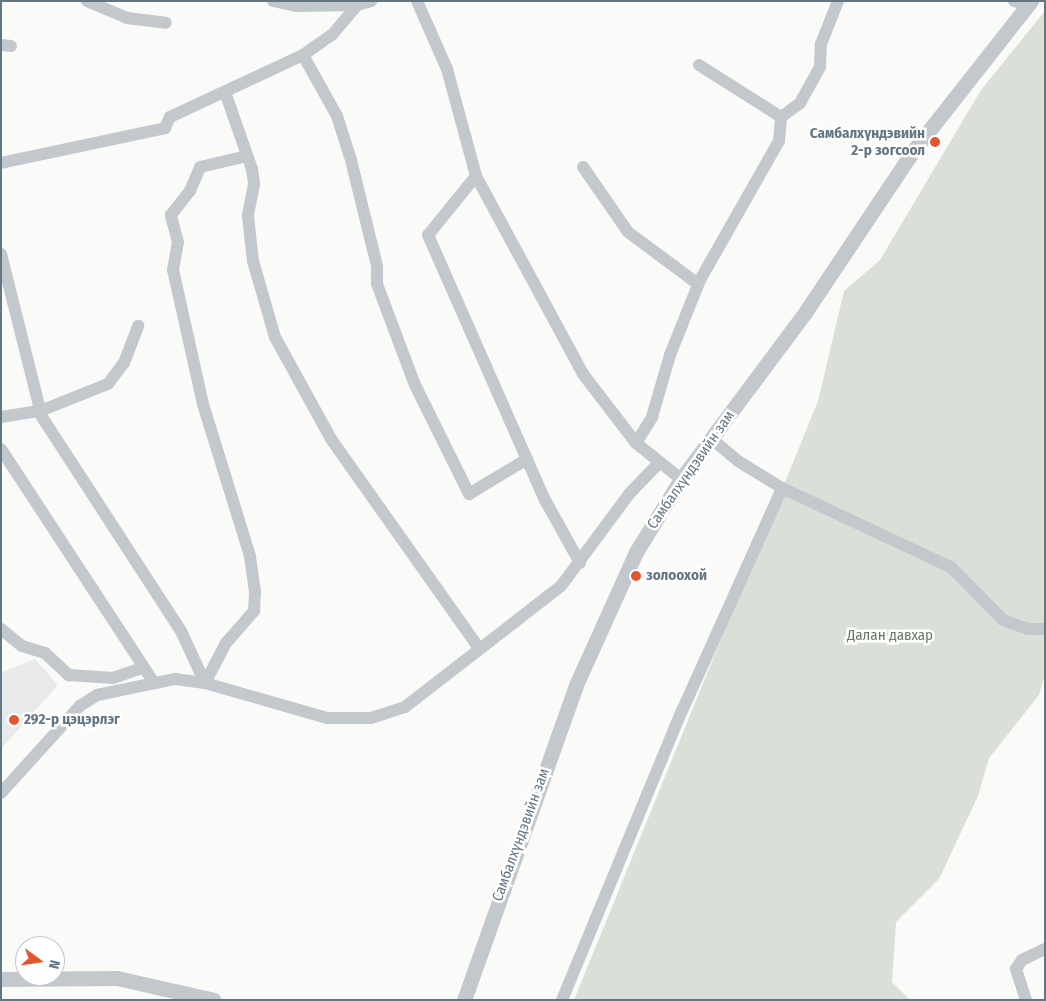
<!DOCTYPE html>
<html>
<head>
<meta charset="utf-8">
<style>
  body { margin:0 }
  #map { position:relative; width:1046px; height:1001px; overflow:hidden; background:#fafaf8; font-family:"Fira Sans Condensed",sans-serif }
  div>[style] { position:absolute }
  .built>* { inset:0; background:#e8e9e9 }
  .green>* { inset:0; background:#dadfd7 }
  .minor>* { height:12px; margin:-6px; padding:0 6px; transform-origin:6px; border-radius:6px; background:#c3c8cc }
  .tertiary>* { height:15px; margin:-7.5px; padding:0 7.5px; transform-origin:7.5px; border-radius:7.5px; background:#c3c8cc }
  .dots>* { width:14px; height:14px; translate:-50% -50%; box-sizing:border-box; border:2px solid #fff; border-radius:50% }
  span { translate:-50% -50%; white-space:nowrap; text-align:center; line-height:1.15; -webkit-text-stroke:5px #fff; paint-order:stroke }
  .poi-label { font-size:15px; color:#657683; font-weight:700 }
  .right { translate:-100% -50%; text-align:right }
  .left { translate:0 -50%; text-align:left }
  .street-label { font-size:15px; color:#657683 }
  .park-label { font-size:15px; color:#687a64 }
  .frame { position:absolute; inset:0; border:2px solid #657683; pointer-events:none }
  .north { position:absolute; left:15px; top:936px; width:50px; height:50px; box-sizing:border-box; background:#fff; border:1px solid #c1c8cd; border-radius:50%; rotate:104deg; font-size:14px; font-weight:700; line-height:20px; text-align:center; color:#657683 }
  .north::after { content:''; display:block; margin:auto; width:18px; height:22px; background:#e4572e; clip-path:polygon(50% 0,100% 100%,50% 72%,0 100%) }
</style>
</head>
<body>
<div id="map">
  <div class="built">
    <div style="clip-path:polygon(35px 659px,58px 685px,1px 749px,1px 673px)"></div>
  </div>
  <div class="green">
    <div style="clip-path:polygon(1045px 11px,1045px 674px,1039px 695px,989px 758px,978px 796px,939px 879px,896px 922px,892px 982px,910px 1000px,574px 1000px,818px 401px,844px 291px,880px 260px,981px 90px)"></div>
  </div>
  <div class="minor">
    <div style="left:87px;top:1px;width:43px;rotate:23deg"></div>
    <div style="left:127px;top:18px;width:39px;rotate:7deg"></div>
    <div style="left:273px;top:1px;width:24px;rotate:12deg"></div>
    <div style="left:296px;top:6px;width:61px;rotate:-0.9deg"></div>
    <div style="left:417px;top:1px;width:74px;rotate:66.2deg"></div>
    <div style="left:447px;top:69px;width:111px;rotate:74.8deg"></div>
    <div style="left:476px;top:176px;width:76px;rotate:129.1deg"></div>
    <div style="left:428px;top:235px;width:290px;rotate:66.2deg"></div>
    <div style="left:545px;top:500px;width:72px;rotate:60.9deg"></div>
    <div style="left:1014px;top:1px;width:15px;rotate:11deg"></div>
    <div style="left:1px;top:45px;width:10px;rotate:6deg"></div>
    <div style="left:303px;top:55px;width:70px;rotate:60.9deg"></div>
    <div style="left:337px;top:116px;width:46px;rotate:72.3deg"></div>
    <div style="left:351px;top:160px;width:109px;rotate:76.2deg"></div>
    <div style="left:377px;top:266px;width:18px;rotate:90deg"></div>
    <div style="left:377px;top:284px;width:108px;rotate:69.4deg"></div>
    <div style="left:415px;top:385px;width:122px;rotate:63.6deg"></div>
    <div style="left:469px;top:494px;width:68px;rotate:-31.1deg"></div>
    <div style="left:699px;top:65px;width:97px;rotate:32.4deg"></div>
    <div style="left:225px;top:92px;width:82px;rotate:70.7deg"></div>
    <div style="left:252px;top:169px;width:15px;rotate:82deg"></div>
    <div style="left:254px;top:184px;width:33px;rotate:101deg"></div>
    <div style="left:248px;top:216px;width:45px;rotate:83.7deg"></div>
    <div style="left:253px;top:261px;width:79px;rotate:73.9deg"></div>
    <div style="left:275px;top:337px;width:116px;rotate:61.2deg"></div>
    <div style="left:331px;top:439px;width:256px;rotate:54.7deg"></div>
    <div style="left:1px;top:163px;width:168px;rotate:-12deg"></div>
    <div style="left:165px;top:128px;width:12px;rotate:-66deg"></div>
    <div style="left:170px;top:117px;width:147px;rotate:-25deg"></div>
    <div style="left:303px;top:55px;width:35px;rotate:-35deg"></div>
    <div style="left:332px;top:35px;width:39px;rotate:-50deg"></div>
    <div style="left:357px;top:5px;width:15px;rotate:-16deg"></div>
    <div style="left:583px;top:167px;width:79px;rotate:55.3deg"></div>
    <div style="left:628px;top:232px;width:87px;rotate:36.6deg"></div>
    <div style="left:476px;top:176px;width:225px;rotate:61.6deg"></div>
    <div style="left:583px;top:374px;width:87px;rotate:52.5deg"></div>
    <div style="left:636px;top:443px;width:58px;rotate:38.7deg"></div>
    <div style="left:1px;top:254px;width:168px;rotate:75.9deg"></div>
    <div style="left:42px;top:417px;width:255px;rotate:57deg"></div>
    <div style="left:181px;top:631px;width:57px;rotate:65.2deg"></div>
    <div style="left:1px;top:417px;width:39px;rotate:-9deg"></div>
    <div style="left:40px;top:411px;width:73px;rotate:-21.7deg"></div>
    <div style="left:108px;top:384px;width:26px;rotate:-53deg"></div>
    <div style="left:124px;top:363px;width:40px;rotate:-69deg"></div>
    <div style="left:636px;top:443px;width:31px;rotate:-58deg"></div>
    <div style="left:652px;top:417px;width:65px;rotate:-73.8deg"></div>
    <div style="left:670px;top:355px;width:81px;rotate:-68.2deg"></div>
    <div style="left:700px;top:280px;width:160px;rotate:-60.4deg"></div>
    <div style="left:779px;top:141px;width:24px;rotate:-85deg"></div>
    <div style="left:781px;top:117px;width:24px;rotate:-36deg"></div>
    <div style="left:800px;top:103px;width:41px;rotate:-60.9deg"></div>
    <div style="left:820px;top:67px;width:23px;rotate:-88deg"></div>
    <div style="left:821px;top:44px;width:46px;rotate:-68.4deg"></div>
    <div style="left:1px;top:449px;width:280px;rotate:56.8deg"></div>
    <div style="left:782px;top:488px;width:187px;rotate:25.1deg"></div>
    <div style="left:951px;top:567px;width:74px;rotate:45.5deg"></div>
    <div style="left:1003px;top:620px;width:27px;rotate:20deg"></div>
    <div style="left:1028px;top:629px;width:17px"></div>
    <div style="left:1px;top:629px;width:27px;rotate:39deg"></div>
    <div style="left:22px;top:646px;width:24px;rotate:17deg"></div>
    <div style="left:45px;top:653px;width:33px;rotate:43deg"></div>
    <div style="left:69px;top:675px;width:44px;rotate:3.9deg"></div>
    <div style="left:113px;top:678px;width:31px;rotate:-19deg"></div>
    <div style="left:205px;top:683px;width:45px;rotate:-62.3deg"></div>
    <div style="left:226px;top:643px;width:43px;rotate:-48.8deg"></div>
    <div style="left:254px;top:611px;width:19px;rotate:-87deg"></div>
    <div style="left:255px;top:592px;width:36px;rotate:-98deg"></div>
    <div style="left:250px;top:556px;width:159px;rotate:-107.2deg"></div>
    <div style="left:203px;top:404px;width:137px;rotate:-102.6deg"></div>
    <div style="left:173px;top:270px;width:28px;rotate:-80deg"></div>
    <div style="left:178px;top:242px;width:28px;rotate:-105deg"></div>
    <div style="left:171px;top:215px;width:31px;rotate:-52deg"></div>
    <div style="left:190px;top:191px;width:26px;rotate:-67deg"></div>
    <div style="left:200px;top:167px;width:48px;rotate:-13.2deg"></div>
    <div style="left:1px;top:793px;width:118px;rotate:-47.8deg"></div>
    <div style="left:80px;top:706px;width:20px;rotate:-33deg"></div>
    <div style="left:97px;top:695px;width:80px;rotate:-11.6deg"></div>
    <div style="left:175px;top:679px;width:30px;rotate:8deg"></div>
    <div style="left:205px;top:683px;width:127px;rotate:16deg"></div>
    <div style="left:327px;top:718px;width:44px"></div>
    <div style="left:371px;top:718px;width:36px;rotate:-18deg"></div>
    <div style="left:405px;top:707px;width:197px;rotate:-37.8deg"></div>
    <div style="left:561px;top:586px;width:114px;rotate:-53.5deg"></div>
    <div style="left:629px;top:494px;width:42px;rotate:-46deg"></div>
    <div style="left:562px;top:1000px;width:313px;rotate:-67.5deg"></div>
    <div style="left:682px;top:711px;width:244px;rotate:-65.8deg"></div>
    <div style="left:782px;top:488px;width:52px;rotate:-148.5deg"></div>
    <div style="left:738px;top:461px;width:34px;rotate:-140deg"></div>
    <div style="left:1026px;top:1000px;width:33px;rotate:-108deg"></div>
    <div style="left:1016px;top:969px;width:11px;rotate:-56deg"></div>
    <div style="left:1022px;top:960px;width:25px;rotate:-26deg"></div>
  </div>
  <div class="tertiary">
    <div style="left:1px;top:979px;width:116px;rotate:-0.5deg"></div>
    <div style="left:117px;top:978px;width:99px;rotate:12.8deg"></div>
    <div style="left:464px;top:1000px;width:334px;rotate:-70.4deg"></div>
    <div style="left:576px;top:685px;width:146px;rotate:-65.7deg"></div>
    <div style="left:636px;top:552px;width:86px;rotate:-58.3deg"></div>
    <div style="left:681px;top:479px;width:209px;rotate:-53.3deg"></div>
    <div style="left:806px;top:311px;width:192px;rotate:-56.2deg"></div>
    <div style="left:913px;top:151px;width:191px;rotate:-51.8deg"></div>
  </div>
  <div class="dots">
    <div style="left:935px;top:142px;background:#e4572e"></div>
    <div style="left:636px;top:576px;background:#e4572e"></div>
    <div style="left:14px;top:720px;background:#e4572e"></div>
  </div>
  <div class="poi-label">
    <span class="right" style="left:925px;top:142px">Самбалхүндэвийн<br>2-р зогсоол</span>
    <span class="left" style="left:646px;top:576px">золоохой</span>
    <span class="left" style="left:24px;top:720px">292-р цэцэрлэг</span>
  </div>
  <div class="street-label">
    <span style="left:691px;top:470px;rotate:-55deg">Самбалхүндэвийн зам</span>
    <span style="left:521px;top:835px;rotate:-70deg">Самбалхүндэвийн зам</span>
  </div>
  <div class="park-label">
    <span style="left:890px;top:636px">Далан давхар</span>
  </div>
  <div class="frame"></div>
  <div class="north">N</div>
</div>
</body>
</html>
